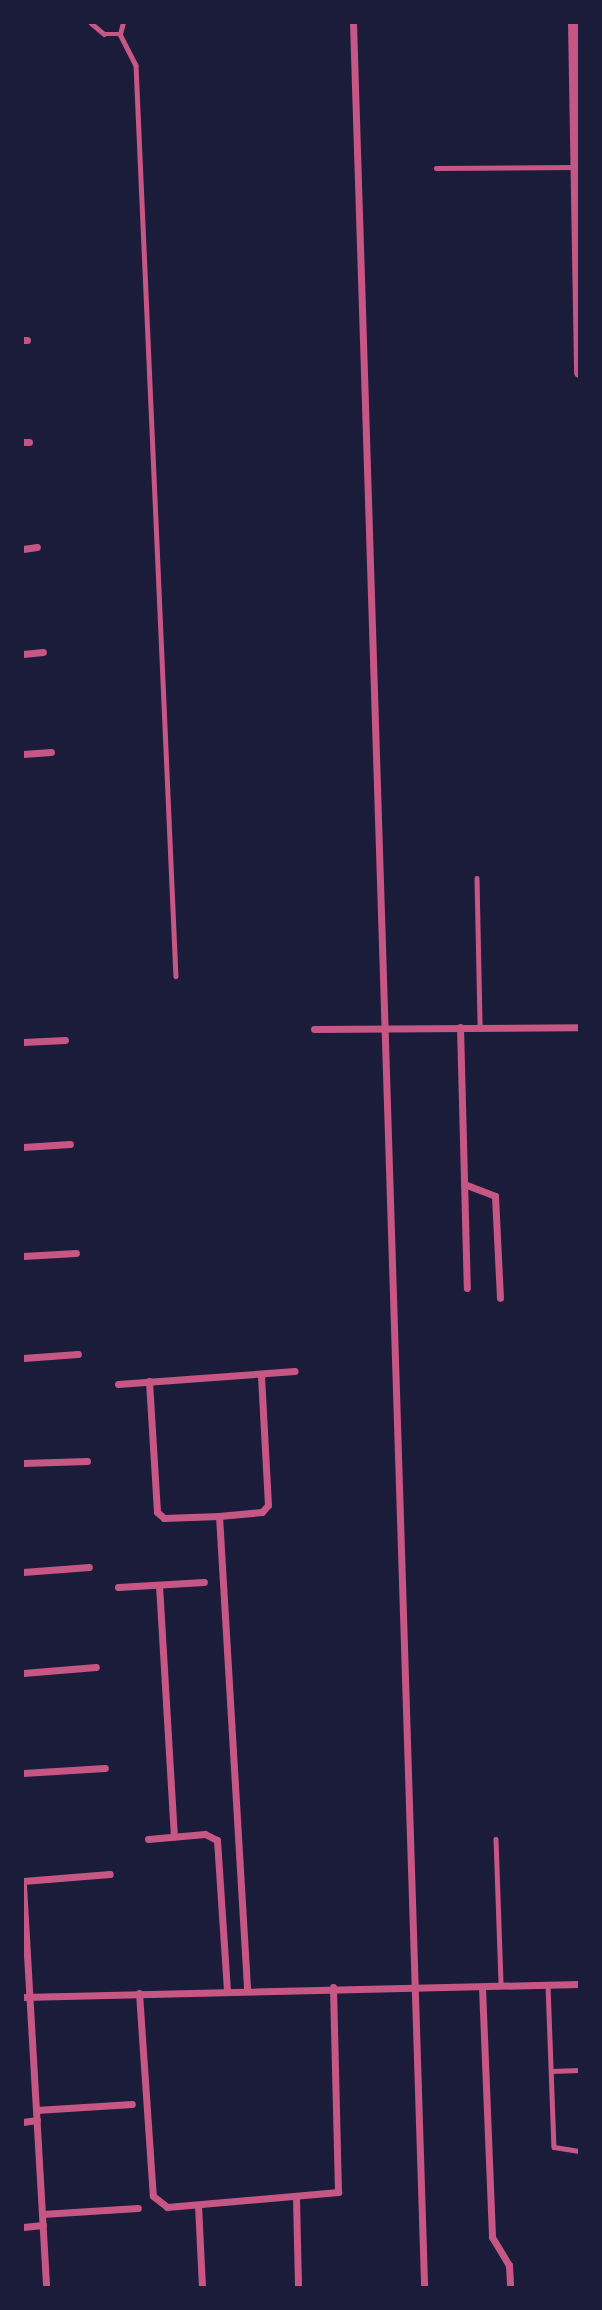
<!DOCTYPE html>
<html>
<head>
<meta charset="utf-8">
<style>
  body { margin:0 }
  #map { position:relative; width:602px; height:2310px; overflow:hidden; background:#1b1b3a; font-family:"Exo 2",sans-serif }
  div>[style] { position:absolute }
  .service>* { height:4.5px; margin:-2.25px; padding:0 2.25px; transform-origin:2.25px; border-radius:2.25px; background:#c65784 }
  .minor>* { height:7px; margin:-3.5px; padding:0 3.5px; transform-origin:3.5px; border-radius:3.5px; background:#c65784 }
  .tertiary>* { height:10px; margin:-5px; padding:0 5px; transform-origin:5px; border-radius:5px; background:#c65784 }
  span { translate:-50% -50%; white-space:nowrap; text-align:center; line-height:1.15; -webkit-text-stroke:5px #1b1b3a; paint-order:stroke }
  .frame { position:absolute; inset:0; border:24px solid #1b1b3a; pointer-events:none }
</style>
</head>
<body>
<div id="map">
  <div class="service">
    <div style="left:91px;top:23px;width:17px;rotate:40deg"></div>
    <div style="left:104px;top:34px;width:16px"></div>
    <div style="left:120px;top:34px;width:35px;rotate:63deg"></div>
    <div style="left:136px;top:65px;width:912px;rotate:87.49deg"></div>
    <div style="left:120px;top:34px;width:11px;rotate:-75deg"></div>
    <div style="left:436px;top:168px;width:139px;rotate:-0.4deg"></div>
    <div style="left:477px;top:878px;width:149px;rotate:88.8deg"></div>
    <div style="left:496px;top:1839px;width:146px;rotate:88deg"></div>
    <div style="left:548px;top:1985px;width:162px;rotate:87.9deg"></div>
    <div style="left:554px;top:2147px;width:25px;rotate:9deg"></div>
    <div style="left:551px;top:2071px;width:28px;rotate:-2deg"></div>
  </div>
  <div class="minor">
    <div style="left:353px;top:23px;width:2265px;rotate:88.2deg"></div>
    <div style="left:23px;top:340px;width:4px"></div>
    <div style="left:23px;top:442px;width:6px"></div>
    <div style="left:23px;top:549px;width:14px;rotate:-8deg"></div>
    <div style="left:23px;top:654px;width:20px;rotate:-6deg"></div>
    <div style="left:23px;top:754px;width:28px;rotate:-4deg"></div>
    <div style="left:460px;top:1027px;width:261px;rotate:88.5deg"></div>
    <div style="left:314px;top:1029px;width:265px;rotate:-0.4deg"></div>
    <div style="left:23px;top:1042px;width:42px;rotate:-2.7deg"></div>
    <div style="left:23px;top:1147px;width:47px;rotate:-3.7deg"></div>
    <div style="left:464px;top:1184px;width:33px;rotate:21deg"></div>
    <div style="left:495px;top:1196px;width:102px;rotate:87.2deg"></div>
    <div style="left:23px;top:1256px;width:53px;rotate:-3.2deg"></div>
    <div style="left:23px;top:1358px;width:55px;rotate:-4.2deg"></div>
    <div style="left:149px;top:1381px;width:131px;rotate:86.5deg"></div>
    <div style="left:157px;top:1512px;width:9px;rotate:41deg"></div>
    <div style="left:164px;top:1518px;width:55px;rotate:-2.1deg"></div>
    <div style="left:219px;top:1516px;width:43px;rotate:-5.3deg"></div>
    <div style="left:262px;top:1512px;width:9px;rotate:-49deg"></div>
    <div style="left:268px;top:1505px;width:131px;rotate:-93.1deg"></div>
    <div style="left:118px;top:1384px;width:177px;rotate:-4.2deg"></div>
    <div style="left:23px;top:1463px;width:64px;rotate:-1.8deg"></div>
    <div style="left:219px;top:1516px;width:474px;rotate:86.6deg"></div>
    <div style="left:23px;top:1572px;width:66px;rotate:-4.3deg"></div>
    <div style="left:159px;top:1585px;width:252px;rotate:86.6deg"></div>
    <div style="left:118px;top:1587px;width:86px;rotate:-3.3deg"></div>
    <div style="left:23px;top:1673px;width:73px;rotate:-4.7deg"></div>
    <div style="left:23px;top:1773px;width:82px;rotate:-3.5deg"></div>
    <div style="left:148px;top:1839px;width:57px;rotate:-5deg"></div>
    <div style="left:205px;top:1834px;width:13px;rotate:27deg"></div>
    <div style="left:217px;top:1840px;width:150px;rotate:86.2deg"></div>
    <div style="left:23px;top:1881px;width:87px;rotate:-4.6deg"></div>
    <div style="left:23px;top:1885px;width:403px;rotate:86.7deg"></div>
    <div style="left:482px;top:1987px;width:250px;rotate:87.7deg"></div>
    <div style="left:492px;top:2237px;width:33px;rotate:59deg"></div>
    <div style="left:509px;top:2265px;width:22px;rotate:87deg"></div>
    <div style="left:139px;top:1993px;width:203px;rotate:86.1deg"></div>
    <div style="left:153px;top:2196px;width:18px;rotate:38deg"></div>
    <div style="left:167px;top:2207px;width:172px;rotate:-5deg"></div>
    <div style="left:338px;top:2192px;width:205px;rotate:-91.4deg"></div>
    <div style="left:23px;top:1997px;width:556px;rotate:-1.34deg"></div>
    <div style="left:36px;top:2110px;width:96px;rotate:-3.6deg"></div>
    <div style="left:23px;top:2122px;width:14px;rotate:-8deg"></div>
    <div style="left:296px;top:2198px;width:89px;rotate:88.7deg"></div>
    <div style="left:198px;top:2205px;width:82px;rotate:87.2deg"></div>
    <div style="left:42px;top:2214px;width:96px;rotate:-3.6deg"></div>
    <div style="left:23px;top:2227px;width:20px;rotate:-6deg"></div>
  </div>
  <div class="tertiary">
    <div style="left:573px;top:23px;width:350px;rotate:89deg"></div>
  </div>
  <div class="frame"></div>
</div>
</body>
</html>
